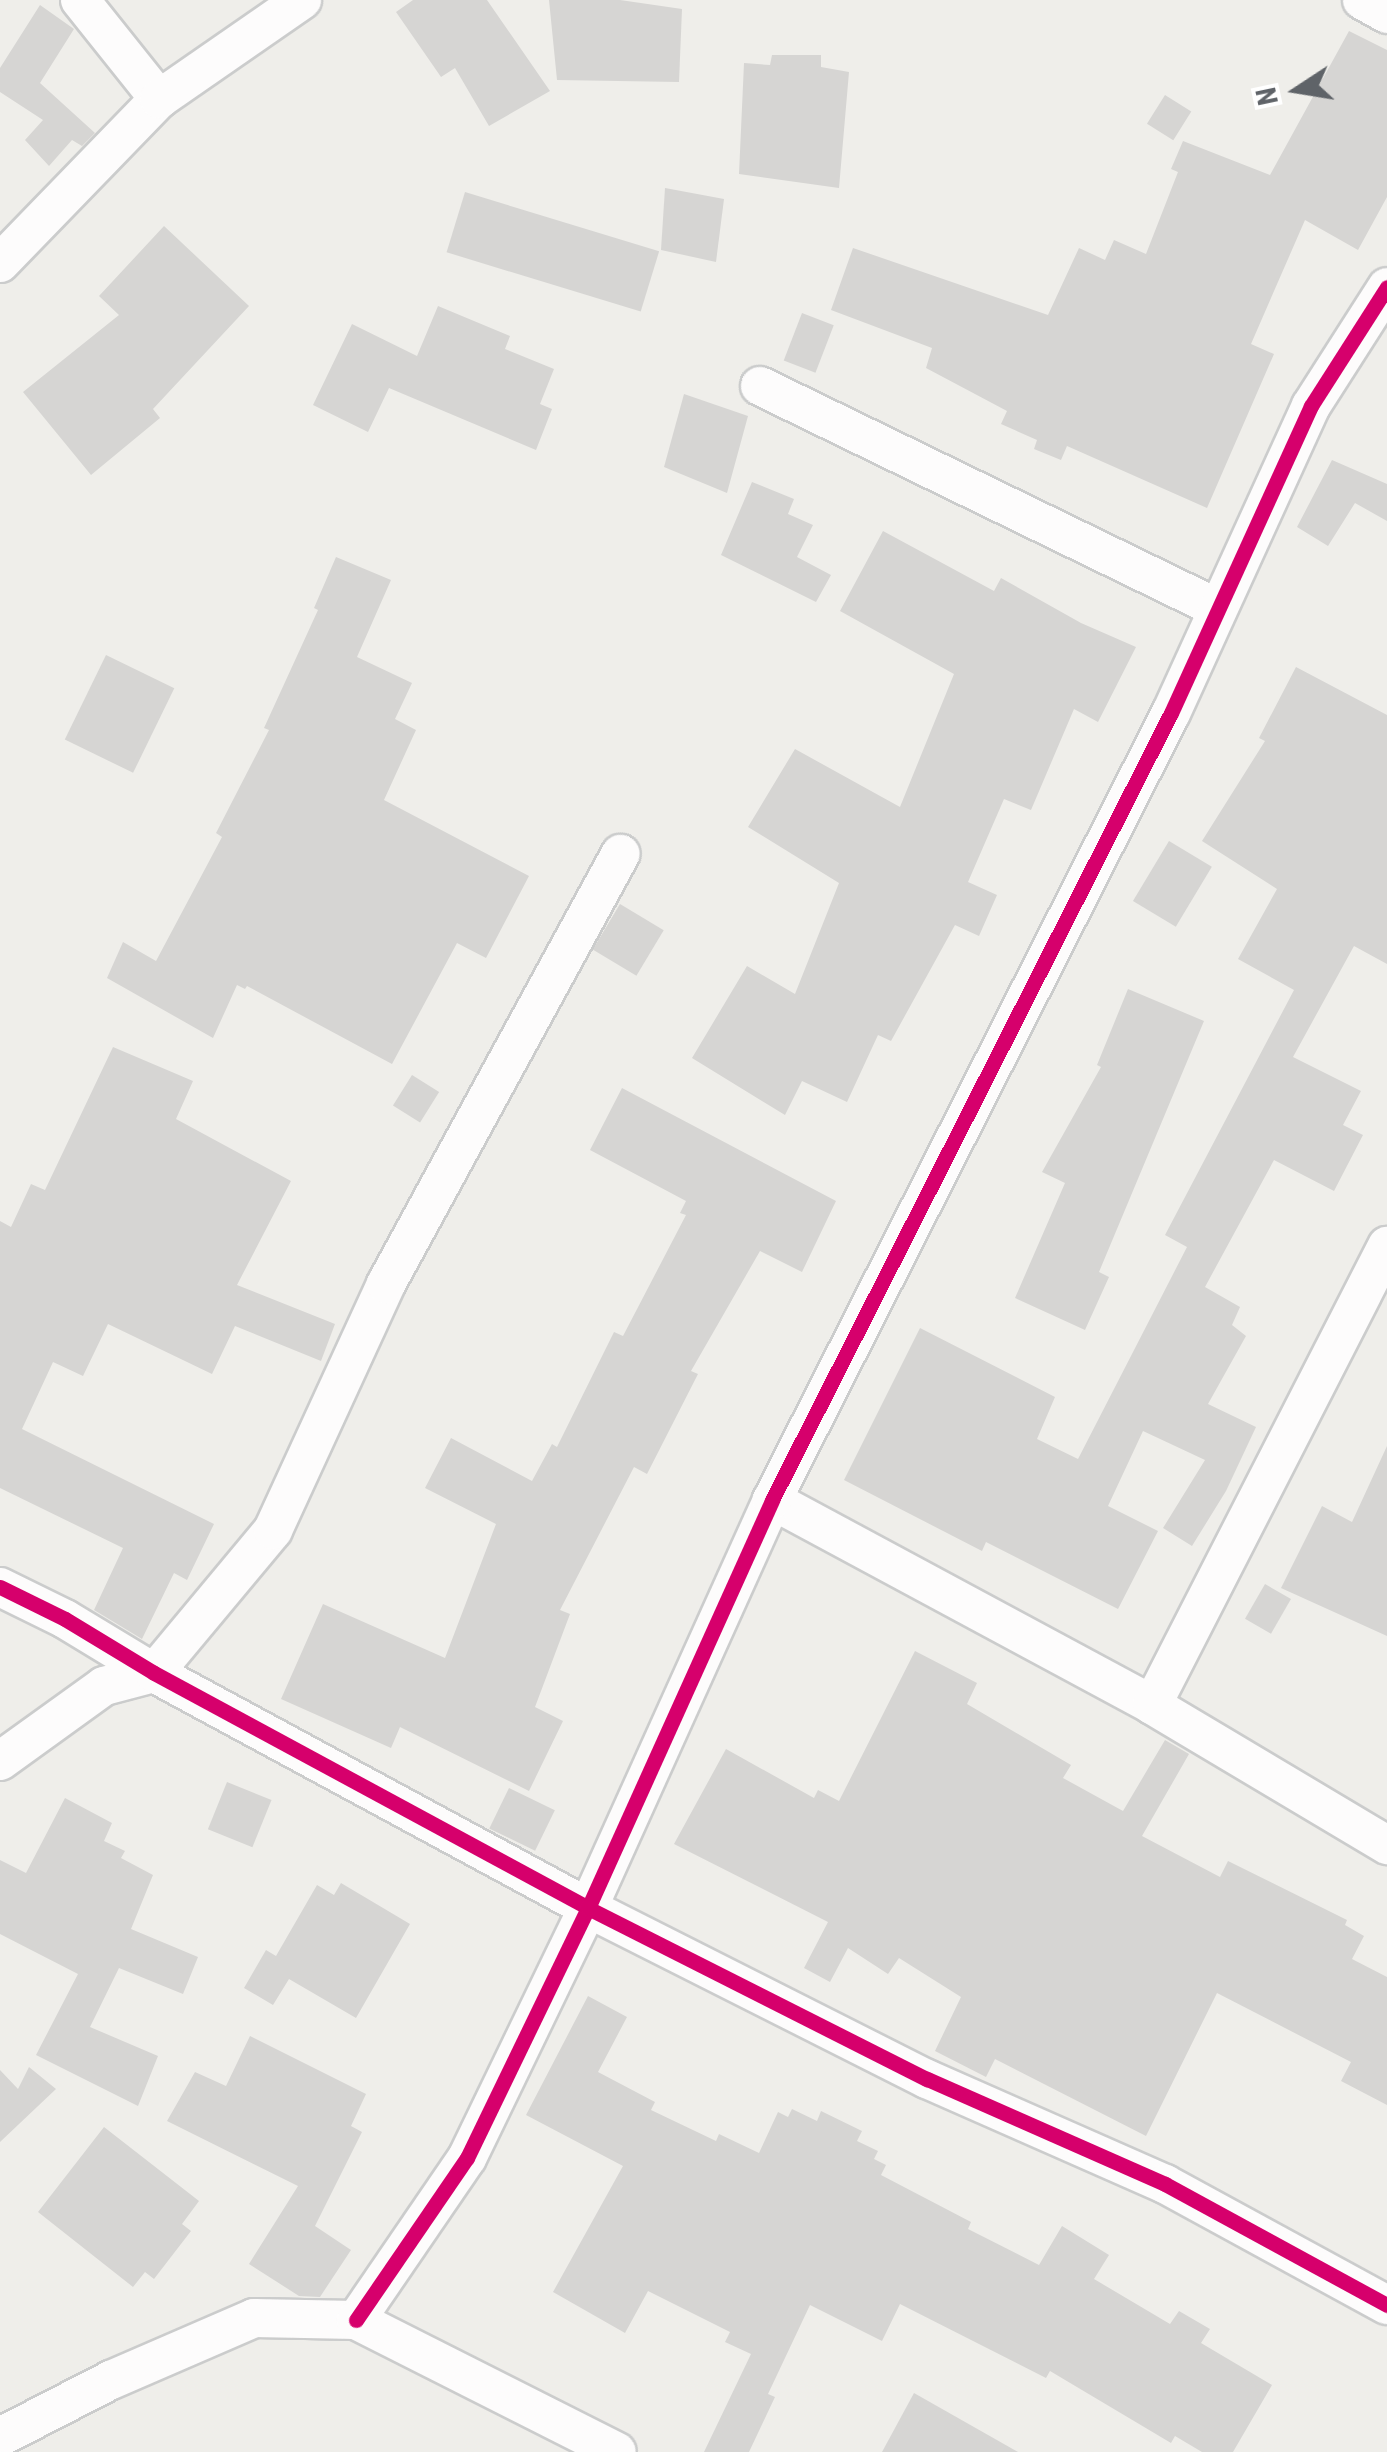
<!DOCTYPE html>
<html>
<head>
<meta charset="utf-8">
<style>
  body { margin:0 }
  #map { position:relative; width:1387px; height:2452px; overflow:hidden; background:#efeeea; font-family:"Roboto Condensed",sans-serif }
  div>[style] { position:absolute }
  .building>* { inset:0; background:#d6d5d3; transform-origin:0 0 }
  .roads { filter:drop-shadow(2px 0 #cbcccc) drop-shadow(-2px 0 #cbcccc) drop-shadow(0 2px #cbcccc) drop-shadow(0 -2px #cbcccc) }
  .minor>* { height:38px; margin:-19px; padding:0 19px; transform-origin:19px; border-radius:19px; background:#fdfcfc }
  .cycleway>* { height:15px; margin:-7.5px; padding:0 7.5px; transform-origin:7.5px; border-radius:7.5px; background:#d6006c }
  span { translate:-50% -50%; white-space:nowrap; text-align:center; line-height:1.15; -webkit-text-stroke:8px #fff; paint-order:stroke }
  .north { position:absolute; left:1247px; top:40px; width:100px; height:100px; -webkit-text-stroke:8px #fff; paint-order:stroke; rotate:258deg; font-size:28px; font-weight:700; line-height:40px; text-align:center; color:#5f6368 }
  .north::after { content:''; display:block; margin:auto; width:35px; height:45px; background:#5f6368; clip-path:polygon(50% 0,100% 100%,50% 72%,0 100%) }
</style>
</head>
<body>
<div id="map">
  <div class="building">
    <div style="clip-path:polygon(413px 0,487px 0,550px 91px,489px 126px,455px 68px,441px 77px,396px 12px)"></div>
    <div style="clip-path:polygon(549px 0,620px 0,682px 9px,679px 82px,557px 80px)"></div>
    <div style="clip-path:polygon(40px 5px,74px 29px,40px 83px,95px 133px,82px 146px,72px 140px,49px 166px,25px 140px,43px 120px,0 92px,0 68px)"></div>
    <div style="clip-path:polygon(1349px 31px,1387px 50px,1387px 197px,1358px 250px,1305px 220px,1251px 344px,1274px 354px,1207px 508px,1067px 446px,1061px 460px,1034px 449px,1037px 440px,1001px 424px,1007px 411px,926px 368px,932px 348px,831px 310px,853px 248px,1048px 315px,1079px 248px,1105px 260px,1114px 240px,1146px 254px,1178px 172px,1171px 169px,1183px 141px,1270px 175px)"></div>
    <div style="clip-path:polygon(772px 55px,821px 55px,821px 67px,849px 72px,839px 188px,739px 174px,744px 63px,770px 65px)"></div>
    <div style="left:1165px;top:95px;width:31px;height:34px;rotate:32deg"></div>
    <div style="clip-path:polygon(665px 188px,724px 199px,716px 262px,661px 250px)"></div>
    <div style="left:465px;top:192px;width:203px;height:63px;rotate:17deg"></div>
    <div style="clip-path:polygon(164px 226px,249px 306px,153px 409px,160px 418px,91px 475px,23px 392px,119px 315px,99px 296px)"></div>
    <div style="clip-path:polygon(438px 306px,510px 336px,505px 349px,554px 369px,540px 404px,552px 409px,536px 450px,389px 388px,368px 432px,313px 405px,352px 324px,417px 356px)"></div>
    <div style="left:802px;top:313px;width:34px;height:51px;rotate:21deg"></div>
    <div style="clip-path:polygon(684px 394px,748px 416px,727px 493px,664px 467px)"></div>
    <div style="clip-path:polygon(1332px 460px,1387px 484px,1387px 521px,1355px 503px,1328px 546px,1297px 527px)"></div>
    <div style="clip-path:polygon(752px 482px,794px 499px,788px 514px,813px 525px,797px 557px,831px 575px,816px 602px,721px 555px)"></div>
    <div style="clip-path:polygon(883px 531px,994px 591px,1001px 578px,1081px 623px,1136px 647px,1098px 722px,1074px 709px,1031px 810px,1004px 799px,968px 882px,997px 895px,979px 936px,955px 925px,891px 1041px,878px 1035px,847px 1102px,802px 1081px,785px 1115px,692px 1058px,747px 966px,795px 994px,839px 883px,748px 827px,795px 749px,900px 807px,954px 674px,840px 611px)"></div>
    <div style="clip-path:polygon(336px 557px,391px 580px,357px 657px,412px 683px,395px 719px,416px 730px,384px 800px,529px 876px,486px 958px,457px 943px,392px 1064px,247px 986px,245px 989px,237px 985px,213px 1038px,107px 978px,123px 942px,156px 961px,222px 837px,216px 833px,269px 730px,264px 728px,318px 610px,314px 608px)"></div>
    <div style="left:106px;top:655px;width:76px;height:94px;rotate:26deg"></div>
    <div style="clip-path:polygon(1296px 667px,1387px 715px,1387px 964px,1354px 946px,1293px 1057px,1361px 1091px,1343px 1125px,1363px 1135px,1334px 1191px,1274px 1160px,1205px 1287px,1240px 1307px,1232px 1325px,1246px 1336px,1208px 1404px,1256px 1427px,1226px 1491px,1192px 1546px,1163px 1528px,1205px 1460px,1143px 1431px,1108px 1506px,1158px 1531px,1118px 1609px,986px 1542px,982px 1551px,844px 1480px,920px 1328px,1055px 1397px,1037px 1439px,1078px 1459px,1187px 1247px,1165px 1235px,1294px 990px,1238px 959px,1277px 889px,1202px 841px,1265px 741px,1259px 738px)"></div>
    <div style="left:1169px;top:841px;width:50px;height:70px;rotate:31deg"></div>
    <div style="left:620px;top:904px;width:51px;height:53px;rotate:31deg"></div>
    <div style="clip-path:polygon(1128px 989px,1204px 1021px,1099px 1272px,1109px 1277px,1085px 1330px,1015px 1298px,1065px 1183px,1042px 1172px,1101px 1067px,1097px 1065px)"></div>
    <div style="clip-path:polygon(113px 1047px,193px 1081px,176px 1119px,291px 1181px,237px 1285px,335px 1324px,321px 1361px,235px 1326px,212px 1374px,108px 1324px,83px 1376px,53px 1362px,22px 1429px,214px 1524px,187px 1580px,174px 1573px,142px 1639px,94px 1610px,123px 1548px,0 1488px,0 1221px,11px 1227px,31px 1184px,45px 1190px)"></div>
    <div style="left:412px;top:1075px;width:32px;height:36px;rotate:32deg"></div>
    <div style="clip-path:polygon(622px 1088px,836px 1201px,802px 1272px,760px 1251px,691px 1371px,698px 1374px,647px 1474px,634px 1467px,560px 1610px,570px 1614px,535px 1707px,563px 1721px,529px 1791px,400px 1727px,391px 1748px,281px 1699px,323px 1604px,445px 1658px,496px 1524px,425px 1488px,451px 1438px,532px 1481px,552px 1444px,557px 1447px,614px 1332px,623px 1336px,686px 1215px,680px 1213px,686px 1201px,590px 1150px)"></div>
    <div style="clip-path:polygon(1387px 1446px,1387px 1636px,1281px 1588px,1322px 1506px,1352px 1522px)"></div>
    <div style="left:1265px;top:1584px;width:30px;height:40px;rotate:30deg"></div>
    <div style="clip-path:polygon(915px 1651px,977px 1683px,967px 1704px,1071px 1765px,1063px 1778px,1123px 1811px,1165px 1740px,1189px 1754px,1142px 1836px,1220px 1877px,1228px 1861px,1347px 1920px,1345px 1925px,1364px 1936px,1352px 1959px,1387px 1977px,1387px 2105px,1341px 2081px,1351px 2062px,1217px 1993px,1146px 2136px,995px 2059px,986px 2077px,935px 2051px,961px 1997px,899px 1958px,888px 1974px,848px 1948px,830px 1982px,804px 1968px,828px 1922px,674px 1844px,726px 1749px,814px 1798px,818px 1790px,839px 1801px)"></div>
    <div style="left:227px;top:1782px;width:48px;height:51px;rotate:22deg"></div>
    <div style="left:509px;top:1788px;width:51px;height:45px;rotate:26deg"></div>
    <div style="clip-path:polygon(65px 1798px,112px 1823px,104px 1841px,125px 1851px,121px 1858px,153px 1875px,131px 1929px,198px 1957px,183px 1994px,119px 1968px,90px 2027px,158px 2056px,138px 2106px,36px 2055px,78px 1974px,0 1934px,0 1860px,26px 1873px)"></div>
    <div style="clip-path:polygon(341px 1883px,410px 1924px,356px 2018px,289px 1979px,273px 2005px,244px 1988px,266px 1950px,276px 1956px,317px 1885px,334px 1895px)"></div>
    <div style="clip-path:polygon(588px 1996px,627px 2017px,598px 2072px,655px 2102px,651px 2110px,716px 2141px,719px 2134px,759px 2153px,778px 2112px,788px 2117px,792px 2109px,817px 2121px,821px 2111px,862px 2131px,857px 2141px,878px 2151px,874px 2159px,886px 2165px,881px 2175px,971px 2222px,968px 2229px,1039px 2265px,1062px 2226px,1109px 2255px,1094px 2279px,1170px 2324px,1179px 2311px,1210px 2329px,1201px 2343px,1272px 2385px,1233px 2452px,1202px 2452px,1175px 2436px,1171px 2443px,1050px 2371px,1046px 2378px,900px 2304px,882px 2341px,810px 2305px,768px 2394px,775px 2397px,749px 2452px,704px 2452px,751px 2354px,725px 2342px,730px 2332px,648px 2291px,625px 2333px,553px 2292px,623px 2166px,526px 2115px)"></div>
    <div style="clip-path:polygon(250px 2036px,366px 2094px,351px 2126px,362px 2132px,315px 2226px,351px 2250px,320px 2297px,299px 2296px,249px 2264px,298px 2186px,167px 2121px,195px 2072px,226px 2086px)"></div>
    <div style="clip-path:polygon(29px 2067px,56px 2089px,0 2142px,0 2070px,18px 2089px)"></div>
    <div style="clip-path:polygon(104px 2127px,199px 2201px,182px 2224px,191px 2231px,154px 2279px,145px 2272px,133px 2287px,38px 2212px)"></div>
    <div style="clip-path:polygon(914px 2393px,1018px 2452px,882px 2452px)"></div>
  </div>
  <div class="roads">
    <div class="minor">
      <div style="left:80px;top:0;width:127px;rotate:51.4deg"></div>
      <div style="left:1362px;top:0;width:29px;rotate:29deg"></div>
      <div style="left:0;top:263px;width:228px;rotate:-45.9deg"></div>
      <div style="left:159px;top:99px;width:174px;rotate:-34.7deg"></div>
      <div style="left:760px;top:386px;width:508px;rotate:25.91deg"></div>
      <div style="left:772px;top:1500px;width:432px;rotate:28.3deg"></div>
      <div style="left:1152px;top:1705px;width:274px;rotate:30.8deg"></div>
      <div style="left:0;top:1587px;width:72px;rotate:26.2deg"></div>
      <div style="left:65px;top:1619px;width:104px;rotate:31.2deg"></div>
      <div style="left:154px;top:1673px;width:494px;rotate:28.4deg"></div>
      <div style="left:588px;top:1908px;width:380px;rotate:26.8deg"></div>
      <div style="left:927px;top:2079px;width:260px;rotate:23.8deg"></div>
      <div style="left:1165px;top:2184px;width:253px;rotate:28.6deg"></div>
      <div style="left:1152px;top:1705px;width:516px;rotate:-62.89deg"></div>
      <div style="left:0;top:1761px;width:128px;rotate:-35.8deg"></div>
      <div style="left:104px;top:1686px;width:52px;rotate:-14.6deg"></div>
      <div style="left:154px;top:1673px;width:186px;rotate:-50.2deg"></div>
      <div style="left:273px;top:1530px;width:271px;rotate:-65.3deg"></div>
      <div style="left:386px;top:1284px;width:490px;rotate:-61.4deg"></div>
      <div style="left:356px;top:2320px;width:196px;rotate:-55.6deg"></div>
      <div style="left:467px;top:2158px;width:278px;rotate:-64.2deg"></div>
      <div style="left:588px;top:1908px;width:448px;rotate:-65.7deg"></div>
      <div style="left:772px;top:1500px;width:882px;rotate:-63.12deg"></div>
      <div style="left:1171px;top:713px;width:337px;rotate:-65.5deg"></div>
      <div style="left:1311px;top:406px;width:141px;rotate:-57.4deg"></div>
      <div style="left:0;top:2437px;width:125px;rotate:-27.2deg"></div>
      <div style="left:111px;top:2380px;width:156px;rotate:-23.4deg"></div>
      <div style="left:254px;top:2318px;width:102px;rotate:1.1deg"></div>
      <div style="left:356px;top:2320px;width:292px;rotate:26.8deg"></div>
    </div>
  </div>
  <div class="cycleway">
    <div style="left:0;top:1587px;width:72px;rotate:26.2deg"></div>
    <div style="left:65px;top:1619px;width:104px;rotate:31.2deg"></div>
    <div style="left:154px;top:1673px;width:494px;rotate:28.4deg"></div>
    <div style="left:588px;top:1908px;width:380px;rotate:26.8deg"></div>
    <div style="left:927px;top:2079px;width:260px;rotate:23.8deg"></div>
    <div style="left:1165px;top:2184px;width:253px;rotate:28.6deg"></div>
    <div style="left:356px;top:2320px;width:196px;rotate:-55.6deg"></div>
    <div style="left:467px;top:2158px;width:278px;rotate:-64.2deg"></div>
    <div style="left:588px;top:1908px;width:448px;rotate:-65.7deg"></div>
    <div style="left:772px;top:1500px;width:882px;rotate:-63.12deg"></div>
    <div style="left:1171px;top:713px;width:337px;rotate:-65.5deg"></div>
    <div style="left:1311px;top:406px;width:141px;rotate:-57.4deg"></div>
  </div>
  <div class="north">N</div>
</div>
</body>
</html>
